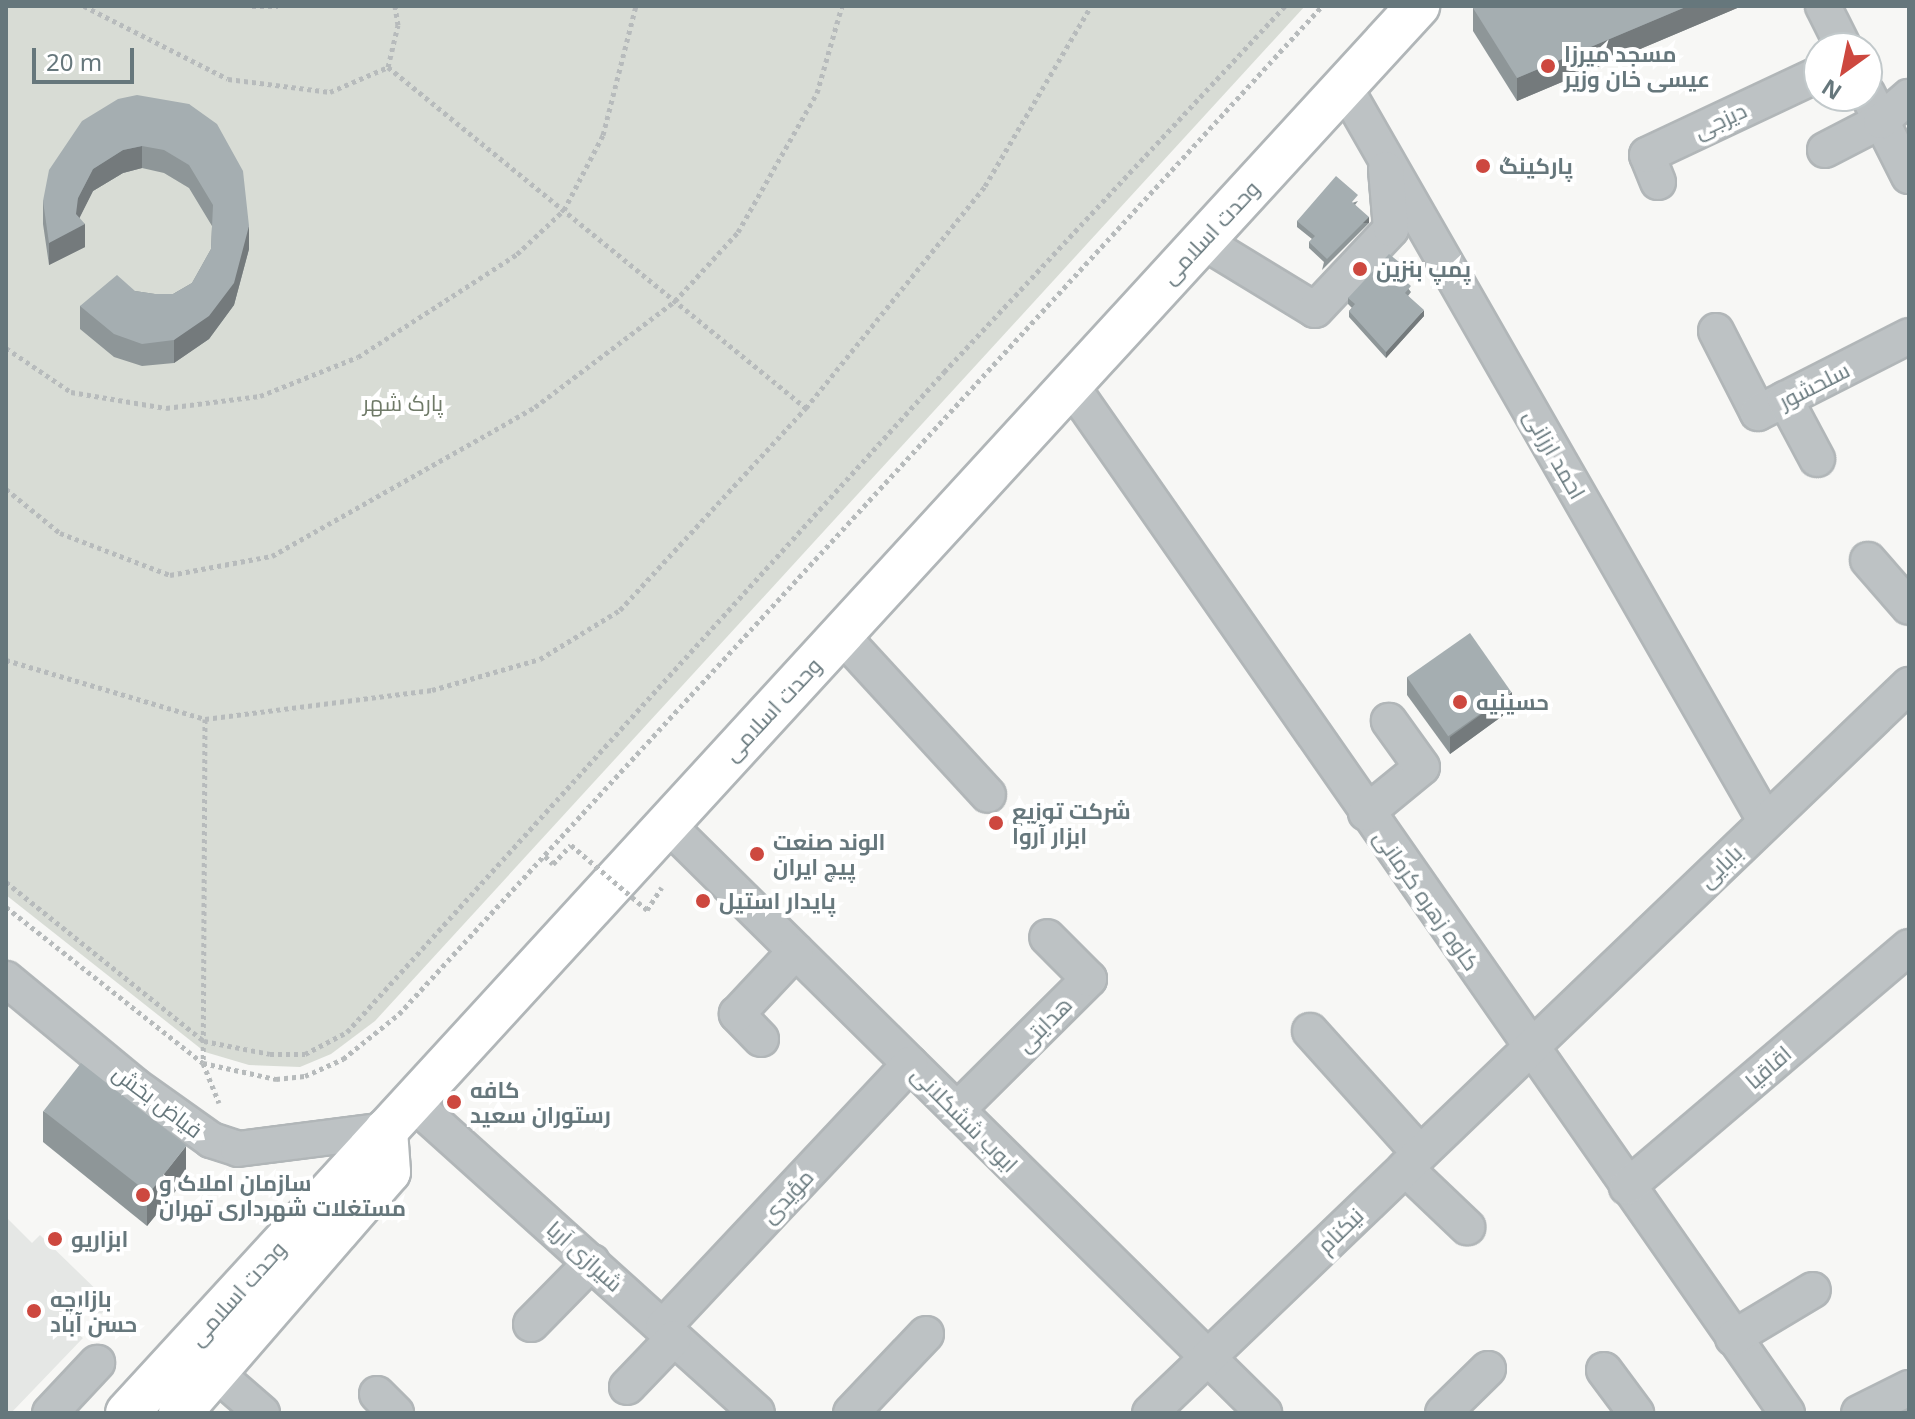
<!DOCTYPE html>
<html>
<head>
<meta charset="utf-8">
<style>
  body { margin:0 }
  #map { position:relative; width:1915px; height:1419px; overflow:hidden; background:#f7f7f5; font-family:"Noto Sans",Cairo,sans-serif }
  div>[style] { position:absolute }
  .built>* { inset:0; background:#e5e7e5 }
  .green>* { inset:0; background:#d8dcd5 }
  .path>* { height:5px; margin-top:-2.5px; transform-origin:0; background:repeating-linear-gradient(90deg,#b7bbbc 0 4px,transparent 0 8px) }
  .roads { filter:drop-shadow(2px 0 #b1b6b8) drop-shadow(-2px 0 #b1b6b8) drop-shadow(0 2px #b1b6b8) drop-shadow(0 -2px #b1b6b8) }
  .minor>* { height:34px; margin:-17px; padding:0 17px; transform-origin:17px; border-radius:17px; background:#bdc2c4 }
  .major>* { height:42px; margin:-21px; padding:0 21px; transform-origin:21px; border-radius:21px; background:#fff }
  .path-bridge>* { height:5px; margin-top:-2.5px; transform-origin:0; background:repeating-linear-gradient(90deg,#b7bbbc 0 4px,transparent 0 8px) }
  .wall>* { inset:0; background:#8e9698 }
  .shaded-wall>* { inset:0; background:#747a7c; transform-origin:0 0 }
  .building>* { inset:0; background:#a5aeb1; transform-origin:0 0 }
  .dots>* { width:22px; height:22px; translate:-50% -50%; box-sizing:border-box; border:4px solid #fff; border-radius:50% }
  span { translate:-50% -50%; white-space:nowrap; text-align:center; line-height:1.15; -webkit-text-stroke:8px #fff; paint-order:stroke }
  .poi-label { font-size:22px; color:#66777c; font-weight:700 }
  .left { translate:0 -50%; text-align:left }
  .street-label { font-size:22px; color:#66777c }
  .park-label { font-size:22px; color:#6f7a68 }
  .frame { position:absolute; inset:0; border:8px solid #66777c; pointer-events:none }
  .north { position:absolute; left:1803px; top:32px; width:80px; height:80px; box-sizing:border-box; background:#fff; border:2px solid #c2c9cb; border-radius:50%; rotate:213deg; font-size:22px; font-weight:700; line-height:32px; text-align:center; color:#66777c }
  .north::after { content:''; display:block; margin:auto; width:28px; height:36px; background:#cd483f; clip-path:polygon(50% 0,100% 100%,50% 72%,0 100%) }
  .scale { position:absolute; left:32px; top:48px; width:102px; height:36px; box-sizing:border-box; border:4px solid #66777c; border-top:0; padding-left:10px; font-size:24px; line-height:28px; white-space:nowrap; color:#66777c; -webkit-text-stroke:6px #fff; paint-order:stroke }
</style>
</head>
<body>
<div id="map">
  <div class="built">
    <div style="clip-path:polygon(6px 1217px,32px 1243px,40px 1235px,110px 1303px,98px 1318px,72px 1299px,57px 1318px,83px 1338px,11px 1413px,6px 1413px)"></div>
  </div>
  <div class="green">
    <div style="clip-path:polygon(6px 6px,1305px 6px,375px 1021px,331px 1054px,300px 1067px,249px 1065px,205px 1052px,6px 895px)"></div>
  </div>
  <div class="path">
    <div style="left:84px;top:6px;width:161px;rotate:26.9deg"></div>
    <div style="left:228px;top:79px;width:103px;rotate:7.3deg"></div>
    <div style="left:330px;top:92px;width:63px;rotate:-23.3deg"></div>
    <div style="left:388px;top:67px;width:43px;rotate:-76.6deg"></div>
    <div style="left:398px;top:25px;width:19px;rotate:-99deg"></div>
    <div style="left:252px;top:6px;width:26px"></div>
    <div style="left:388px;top:67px;width:539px;rotate:39.21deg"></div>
    <div style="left:6px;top:348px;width:78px;rotate:34.1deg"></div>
    <div style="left:71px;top:392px;width:96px;rotate:9.6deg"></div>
    <div style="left:166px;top:408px;width:95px;rotate:-7.3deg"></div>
    <div style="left:260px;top:396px;width:105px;rotate:-21.7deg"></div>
    <div style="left:358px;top:357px;width:189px;rotate:-32.9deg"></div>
    <div style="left:517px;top:254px;width:64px;rotate:-43.1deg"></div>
    <div style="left:564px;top:210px;width:85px;rotate:-62.5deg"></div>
    <div style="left:603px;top:135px;width:133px;rotate:-75.7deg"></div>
    <div style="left:6px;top:489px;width:70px;rotate:39.2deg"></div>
    <div style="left:60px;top:533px;width:118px;rotate:20.9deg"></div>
    <div style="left:170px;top:575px;width:104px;rotate:-10.6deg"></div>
    <div style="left:272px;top:556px;width:302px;rotate:-29.5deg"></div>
    <div style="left:535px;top:407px;width:176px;rotate:-37.1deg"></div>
    <div style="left:675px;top:301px;width:93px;rotate:-47.6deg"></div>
    <div style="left:738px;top:232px;width:160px;rotate:-60.4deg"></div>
    <div style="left:817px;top:93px;width:91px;rotate:-74deg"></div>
    <div style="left:6px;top:660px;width:208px;rotate:16.5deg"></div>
    <div style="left:205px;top:719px;width:229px;rotate:-7.3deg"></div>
    <div style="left:432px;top:690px;width:112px;rotate:-16deg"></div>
    <div style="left:540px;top:659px;width:94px;rotate:-31.5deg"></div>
    <div style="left:620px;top:610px;width:275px;rotate:-47.4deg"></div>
    <div style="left:806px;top:408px;width:285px;rotate:-51.1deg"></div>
    <div style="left:985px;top:186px;width:209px;rotate:-59.5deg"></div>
    <div style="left:205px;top:719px;width:344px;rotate:90.3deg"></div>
    <div style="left:203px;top:1063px;width:43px;rotate:68.2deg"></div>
    <div style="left:545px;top:856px;width:11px;rotate:45deg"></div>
    <div style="left:553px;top:864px;width:26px;rotate:-47deg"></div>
    <div style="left:6px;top:882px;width:254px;rotate:38.8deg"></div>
    <div style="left:204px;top:1041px;width:67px;rotate:11.1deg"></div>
    <div style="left:270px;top:1054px;width:35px"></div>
    <div style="left:305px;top:1054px;width:47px;rotate:-27.6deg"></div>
    <div style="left:347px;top:1032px;width:890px;rotate:-47.87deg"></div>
    <div style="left:944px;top:372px;width:500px;rotate:-47.03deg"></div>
    <div style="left:6px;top:907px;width:251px;rotate:38.4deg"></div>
    <div style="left:203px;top:1063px;width:75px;rotate:12.4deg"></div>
    <div style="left:276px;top:1079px;width:29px;rotate:-6deg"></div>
    <div style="left:305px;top:1076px;width:42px;rotate:-24.1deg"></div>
    <div style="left:343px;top:1059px;width:72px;rotate:-38.8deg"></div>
    <div style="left:399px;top:1014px;width:1367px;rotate:-47.52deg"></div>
    <div style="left:647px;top:910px;width:27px;rotate:-57deg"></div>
  </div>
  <div class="roads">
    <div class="minor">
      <div style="left:1823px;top:6px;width:47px;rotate:63.4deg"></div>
      <div style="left:1344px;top:86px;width:848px;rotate:60.17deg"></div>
      <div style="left:1867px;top:93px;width:93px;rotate:63.2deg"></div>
      <div style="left:1825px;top:150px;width:63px;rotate:-27.4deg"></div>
      <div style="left:1881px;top:121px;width:37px;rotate:-41deg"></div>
      <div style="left:1658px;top:182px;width:29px;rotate:-112deg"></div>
      <div style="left:1647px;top:155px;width:190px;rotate:-25.2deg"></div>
      <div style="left:1202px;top:241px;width:132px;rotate:31.4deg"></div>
      <div style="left:1315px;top:310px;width:111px;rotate:-46.8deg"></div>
      <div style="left:1391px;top:229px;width:60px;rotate:-94.8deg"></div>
      <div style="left:1716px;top:331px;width:92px;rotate:62.9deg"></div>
      <div style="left:1758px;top:413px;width:169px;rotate:-27deg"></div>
      <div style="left:1070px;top:384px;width:1254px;rotate:55.13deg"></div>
      <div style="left:1785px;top:399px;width:68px;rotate:61.9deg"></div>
      <div style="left:1868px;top:560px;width:62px;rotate:48.9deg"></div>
      <div style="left:841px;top:635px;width:217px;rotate:47.4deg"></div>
      <div style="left:1366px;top:813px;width:72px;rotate:-39.4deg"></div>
      <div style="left:1422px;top:767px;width:57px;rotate:-125.7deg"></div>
      <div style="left:667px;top:824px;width:839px;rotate:44.61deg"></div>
      <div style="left:6px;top:979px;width:166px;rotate:39.6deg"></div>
      <div style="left:134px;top:1085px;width:95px;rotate:35.5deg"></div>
      <div style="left:211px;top:1140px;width:28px;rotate:18deg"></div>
      <div style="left:238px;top:1149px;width:149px;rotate:-7.3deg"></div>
      <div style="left:1310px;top:1031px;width:164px;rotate:48deg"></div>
      <div style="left:761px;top:1039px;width:35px;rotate:-134deg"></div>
      <div style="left:737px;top:1014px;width:86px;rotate:-46.9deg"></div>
      <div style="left:412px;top:1102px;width:464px;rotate:42deg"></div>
      <div style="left:957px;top:1110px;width:186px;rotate:-44.8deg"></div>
      <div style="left:1089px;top:979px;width:59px;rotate:-135deg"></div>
      <div style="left:1405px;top:1168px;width:86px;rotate:43.6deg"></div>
      <div style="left:1627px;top:1187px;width:370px;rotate:-40.4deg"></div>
      <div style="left:531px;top:1324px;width:87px;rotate:-45.5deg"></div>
      <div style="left:663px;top:1327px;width:361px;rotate:-46.8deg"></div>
      <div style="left:1733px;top:1338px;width:93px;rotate:-31deg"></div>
      <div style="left:1604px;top:1370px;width:54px;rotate:53.3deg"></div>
      <div style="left:216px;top:1373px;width:61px;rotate:41deg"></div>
      <div style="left:627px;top:1387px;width:68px;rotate:-46.2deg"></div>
      <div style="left:377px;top:1394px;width:27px;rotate:45deg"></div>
      <div style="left:50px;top:1413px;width:69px;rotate:-46.8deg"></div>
      <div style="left:851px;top:1413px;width:109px;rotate:-46.5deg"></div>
      <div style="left:1150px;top:1413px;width:1052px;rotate:-43.81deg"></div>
      <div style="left:1443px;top:1413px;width:63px;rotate:-44.4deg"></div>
      <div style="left:1859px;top:1413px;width:56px;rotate:-26.6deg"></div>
    </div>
    <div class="major">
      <div style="left:127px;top:1413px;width:1910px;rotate:-47.46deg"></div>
      <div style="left:180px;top:1413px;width:319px;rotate:-49.1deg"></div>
      <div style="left:389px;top:1172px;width:42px;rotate:-94.1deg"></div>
    </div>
  </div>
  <div class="path-bridge">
    <div style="left:571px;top:845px;width:100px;rotate:40.5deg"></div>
  </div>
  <div class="wall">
    <div style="clip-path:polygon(1475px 6px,1742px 6px,1517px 101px,1473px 31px,1473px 8px)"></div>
    <div style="clip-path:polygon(189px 104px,249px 249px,234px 305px,209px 339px,174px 363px,142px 366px,114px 357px,80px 329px,80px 306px,135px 291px,155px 294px,173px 294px,192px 283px,211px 249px,212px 226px,189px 188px,164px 173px,142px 168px,123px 173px,93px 191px,79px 218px,85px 247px,49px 265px,43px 224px,43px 201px)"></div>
    <div style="clip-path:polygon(1358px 201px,1355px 205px,1369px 223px,1322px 270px,1324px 262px,1309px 248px,1309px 242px,1312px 239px,1297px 227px,1297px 221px)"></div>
    <div style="clip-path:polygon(1399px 268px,1395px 272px,1411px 292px,1408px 296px,1424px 316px,1386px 358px,1349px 317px,1349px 311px,1352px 308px,1348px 304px,1348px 298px)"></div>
    <div style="clip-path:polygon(1407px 677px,1512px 709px,1450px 754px,1407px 695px)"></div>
    <div style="clip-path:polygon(43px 1111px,186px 1178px,147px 1226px,43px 1142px)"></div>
  </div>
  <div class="shaded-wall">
    <div style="clip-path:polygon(1688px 6px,1742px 6px,1517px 101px,1517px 78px)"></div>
    <div style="clip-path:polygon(142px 146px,142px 168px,123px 173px,93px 191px,78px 221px,85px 224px,85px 247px,49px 265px,49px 243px,78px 198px,93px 169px,123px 150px)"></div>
    <div style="left:1369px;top:217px;width:6px;height:66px;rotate:90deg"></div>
    <div style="clip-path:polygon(249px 226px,249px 249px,234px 305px,209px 339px,174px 363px,174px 340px)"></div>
    <div style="clip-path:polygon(1399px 262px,1399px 268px,1392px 275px,1392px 269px)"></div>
    <div style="clip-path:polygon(1424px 310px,1424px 316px,1386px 358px,1386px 352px)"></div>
    <div style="clip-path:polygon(1512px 692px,1512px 709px,1450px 754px,1450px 737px)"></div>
    <div style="clip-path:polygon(186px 1146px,186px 1178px,147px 1226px,147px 1195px)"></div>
  </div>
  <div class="building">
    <div style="clip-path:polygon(1475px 6px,1688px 6px,1517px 78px,1473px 8px)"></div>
    <div style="clip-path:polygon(137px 95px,189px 104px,217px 124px,243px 171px,249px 226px,234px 283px,209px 316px,174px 340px,142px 344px,114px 334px,80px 306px,117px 275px,135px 291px,155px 294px,173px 294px,192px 283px,211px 249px,213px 205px,189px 165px,164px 150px,142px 146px,123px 150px,93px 169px,78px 198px,76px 214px,85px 224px,49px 243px,43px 201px,49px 170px,82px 121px,118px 99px)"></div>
    <div style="clip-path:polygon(1336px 176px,1358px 195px,1352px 202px,1369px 217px,1322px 264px,1327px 259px,1309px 242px,1315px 236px,1297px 221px)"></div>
    <div style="clip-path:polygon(1389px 254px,1399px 262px,1392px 269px,1411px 286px,1405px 293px,1424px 310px,1386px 352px,1349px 311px,1355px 304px,1348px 298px)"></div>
    <div style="left:1470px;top:633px;width:72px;height:77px;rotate:55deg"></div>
    <div style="left:81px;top:1063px;width:134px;height:61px;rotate:38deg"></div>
  </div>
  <div class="dots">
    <div style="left:1548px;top:66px;background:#cd483f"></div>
    <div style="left:1483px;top:166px;background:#cd483f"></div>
    <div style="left:1360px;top:269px;background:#cd483f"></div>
    <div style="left:1460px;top:702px;background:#cd483f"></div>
    <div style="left:996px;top:823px;background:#cd483f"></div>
    <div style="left:757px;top:854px;background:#cd483f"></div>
    <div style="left:703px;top:901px;background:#cd483f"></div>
    <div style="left:454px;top:1102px;background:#cd483f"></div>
    <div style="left:143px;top:1195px;background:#cd483f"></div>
    <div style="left:55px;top:1239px;background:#cd483f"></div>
    <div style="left:34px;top:1311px;background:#cd483f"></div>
  </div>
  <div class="poi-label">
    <span class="left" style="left:1564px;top:66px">مسجد میرزا<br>عیسی خان وزیر</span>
    <span class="left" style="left:1499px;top:166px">پارکینگ</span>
    <span class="left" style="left:1376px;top:269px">پمپ بنزین</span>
    <span class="left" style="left:1476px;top:702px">حسینیه</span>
    <span class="left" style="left:1012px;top:823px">شرکت توزیع<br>ابزار آروا</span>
    <span class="left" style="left:773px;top:854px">الوند صنعت<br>پیچ ایران</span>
    <span class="left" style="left:719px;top:901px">پایدار استیل</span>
    <span class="left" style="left:470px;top:1102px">کافه<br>رستوران سعید</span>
    <span class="left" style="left:159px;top:1195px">سازمان املاک و<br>مستغلات شهرداری تهران</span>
    <span class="left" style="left:71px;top:1239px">ابزاریو</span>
    <span class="left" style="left:50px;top:1311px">بازارچه<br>حسن آباد</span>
  </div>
  <div class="street-label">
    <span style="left:1720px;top:120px;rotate:-25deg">دیزجی</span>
    <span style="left:1210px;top:232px;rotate:-47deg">وحدت اسلامی</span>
    <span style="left:1814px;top:385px;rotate:-27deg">سلحشور</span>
    <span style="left:1555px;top:454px;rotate:60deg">احمد ارزانی</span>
    <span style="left:772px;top:709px;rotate:-47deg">وحدت اسلامی</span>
    <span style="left:1720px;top:866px;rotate:-44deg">بابایی</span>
    <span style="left:1427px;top:900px;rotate:55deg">کاوه زهره کرمانی</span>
    <span style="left:1044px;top:1024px;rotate:-45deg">هدایتی</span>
    <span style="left:1768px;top:1067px;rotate:-41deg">اقاقیا</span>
    <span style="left:158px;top:1101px;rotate:37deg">فیاض بخش</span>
    <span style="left:965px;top:1119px;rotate:45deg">ایوب ششکلانی</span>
    <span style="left:787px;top:1196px;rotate:-47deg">مؤیدی</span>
    <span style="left:1340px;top:1230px;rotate:-44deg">نیکنام</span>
    <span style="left:585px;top:1256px;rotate:42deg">شیرازی آریا</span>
    <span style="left:237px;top:1293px;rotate:-48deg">وحدت اسلامی</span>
  </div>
  <div class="park-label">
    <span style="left:403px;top:403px">پارک شهر</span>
  </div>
  <div class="frame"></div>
  <div class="north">N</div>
  <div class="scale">20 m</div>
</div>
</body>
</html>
